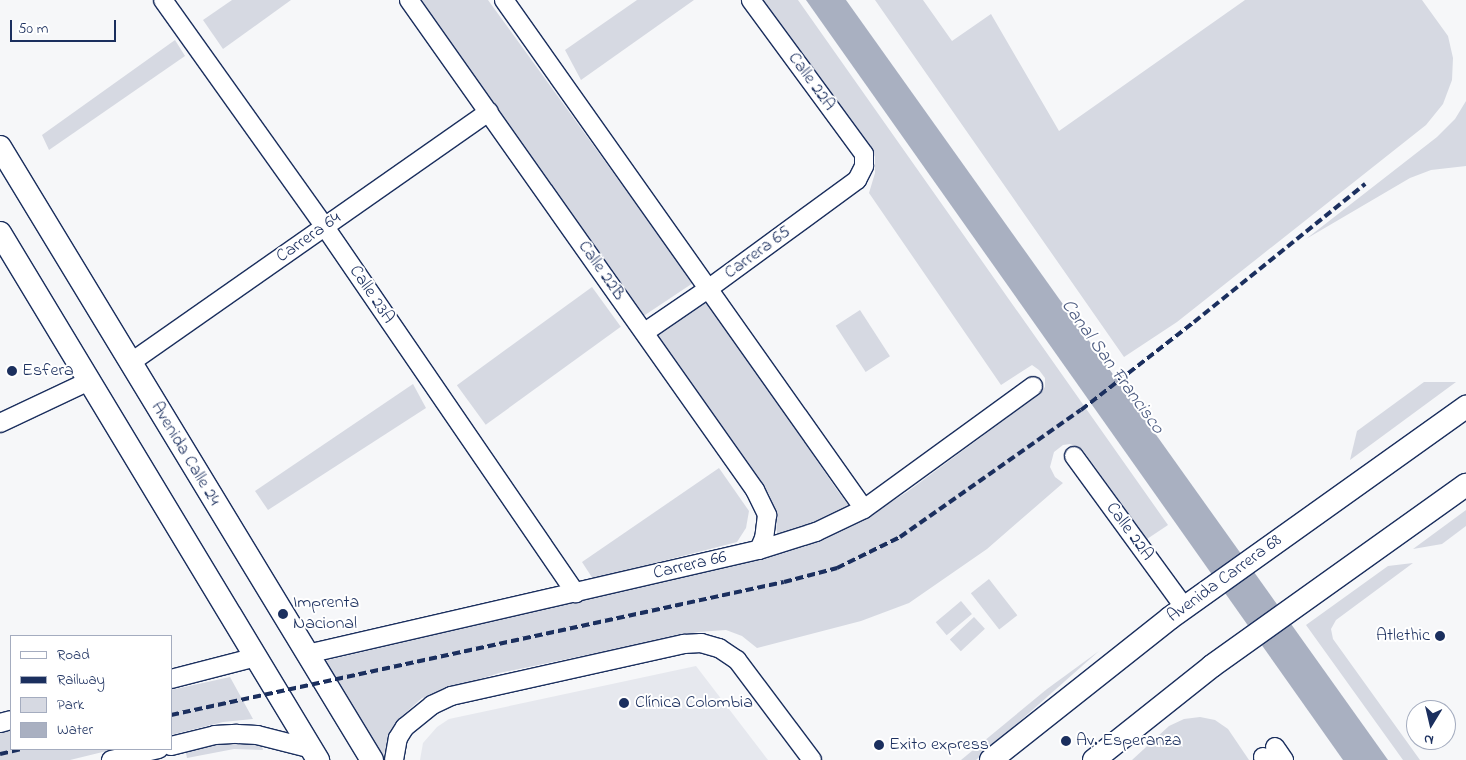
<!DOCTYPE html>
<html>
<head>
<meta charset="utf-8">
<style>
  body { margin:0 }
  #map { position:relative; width:1466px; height:760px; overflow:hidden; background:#f6f7f9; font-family:"Indie Flower",sans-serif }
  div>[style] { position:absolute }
  .built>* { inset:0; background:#e6e8ee }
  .green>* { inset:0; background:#d6d9e2; transform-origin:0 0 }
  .water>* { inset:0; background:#a9b0c1 }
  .roads { filter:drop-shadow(1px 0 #1b2f5e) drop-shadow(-1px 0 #1b2f5e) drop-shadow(0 1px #1b2f5e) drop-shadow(0 -1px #1b2f5e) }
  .minor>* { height:18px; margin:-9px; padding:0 9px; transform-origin:9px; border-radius:9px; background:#fff }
  .major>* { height:22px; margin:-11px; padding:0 11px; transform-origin:11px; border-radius:11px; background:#fff }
  .rail>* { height:4px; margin-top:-2px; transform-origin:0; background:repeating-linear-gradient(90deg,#1b2f5e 0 8px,transparent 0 12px) }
  .dots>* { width:14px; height:14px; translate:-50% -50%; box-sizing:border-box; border:2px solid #fff; border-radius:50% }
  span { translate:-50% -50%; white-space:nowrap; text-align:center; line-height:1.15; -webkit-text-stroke:4px #fff; paint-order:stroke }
  .street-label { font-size:18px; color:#1b2f5e }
  .poi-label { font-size:18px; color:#1b2f5e }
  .left { translate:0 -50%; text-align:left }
  .right { translate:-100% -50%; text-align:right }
  .water-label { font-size:19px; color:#4d5c81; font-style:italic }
  .legend { position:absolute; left:10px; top:635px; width:162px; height:115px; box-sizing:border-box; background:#fff; border:1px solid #a4acbf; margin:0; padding:6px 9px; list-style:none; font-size:15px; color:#1b2f5e }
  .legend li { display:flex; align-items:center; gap:10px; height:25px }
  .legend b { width:25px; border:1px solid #a4acbf }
  .north { position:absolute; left:1406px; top:700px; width:50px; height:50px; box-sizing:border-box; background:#fff; border:1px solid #a4acbf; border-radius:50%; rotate:189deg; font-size:14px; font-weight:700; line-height:20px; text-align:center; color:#1b2f5e }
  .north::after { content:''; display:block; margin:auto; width:18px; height:22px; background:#1b2f5e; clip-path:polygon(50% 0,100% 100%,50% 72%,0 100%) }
  .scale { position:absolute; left:10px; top:20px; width:106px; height:22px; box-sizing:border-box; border:2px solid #1b2f5e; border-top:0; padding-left:6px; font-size:15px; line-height:18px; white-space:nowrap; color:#1b2f5e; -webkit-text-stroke:4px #fff; paint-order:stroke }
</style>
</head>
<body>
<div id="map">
  <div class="built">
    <div style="clip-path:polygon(696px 666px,768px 760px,420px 760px,423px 743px,437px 727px,449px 719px)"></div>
  </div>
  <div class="green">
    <div style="clip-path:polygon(232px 0,291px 0,223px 49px,203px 20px)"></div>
    <div style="clip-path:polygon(421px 0,488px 0,693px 283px,642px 317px)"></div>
    <div style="clip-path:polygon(637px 0,694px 0,581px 80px,565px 50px)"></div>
    <div style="clip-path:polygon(762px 0,798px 0,1168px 525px,1147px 539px,1082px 449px,1070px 444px,1063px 445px,1054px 452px,1050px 467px,1055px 477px,1063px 483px,987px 549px,909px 603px,861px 621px,757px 648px,742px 636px,726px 630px,698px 632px,499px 673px,422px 698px,403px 715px,390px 732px,384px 757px,324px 661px,789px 551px,865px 518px,907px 492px,1038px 395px,1045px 387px,1045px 378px,1039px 370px,1032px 365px,1001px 385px,869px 193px,875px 173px,875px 157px,864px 137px)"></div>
    <div style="clip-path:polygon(875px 0,923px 0,952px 41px,991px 14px,1059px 131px,1245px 0,1422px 0,1448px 36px,1453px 58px,1452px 80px,1443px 104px,1426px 125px,1177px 322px,1124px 357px)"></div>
    <div style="clip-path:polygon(175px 40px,185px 56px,49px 150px,42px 135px)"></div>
    <div style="clip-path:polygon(1466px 101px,1466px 166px,1431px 170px,1410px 178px,1306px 239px,1437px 137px,1455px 119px)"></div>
    <div style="left:592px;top:287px;width:49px;height:167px;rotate:54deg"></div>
    <div style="clip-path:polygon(708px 301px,837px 490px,850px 507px,810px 525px,781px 535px,777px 533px,775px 511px,769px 494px,656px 336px)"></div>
    <div style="left:860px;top:310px;width:55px;height:29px;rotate:57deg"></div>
    <div style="clip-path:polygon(1424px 382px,1456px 382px,1350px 460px,1357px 431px)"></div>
    <div style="clip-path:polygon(413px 384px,426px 408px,268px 510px,255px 491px)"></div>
    <div style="clip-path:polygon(719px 468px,749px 511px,746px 528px,737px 542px,593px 579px,582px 562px)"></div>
    <div style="clip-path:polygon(1466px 510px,1466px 526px,1442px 544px,1413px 549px)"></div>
    <div style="clip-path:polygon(1413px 563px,1336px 620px,1331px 629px,1333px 639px,1420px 760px,1403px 760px,1306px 625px,1388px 566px)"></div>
    <div style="left:989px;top:579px;width:46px;height:23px;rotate:52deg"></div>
    <div style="left:961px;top:601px;width:17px;height:33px;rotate:50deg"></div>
    <div style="left:974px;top:617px;width:16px;height:33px;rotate:47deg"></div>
    <div style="clip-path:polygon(1099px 651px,976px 760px,961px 760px,1047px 689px)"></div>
    <div style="clip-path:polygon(230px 677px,253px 719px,223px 722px,171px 735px,171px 690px)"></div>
    <div style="clip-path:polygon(1200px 717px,1215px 720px,1228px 729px,1249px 760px,1132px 760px,1169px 726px,1184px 719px)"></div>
    <div style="clip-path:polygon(11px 729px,11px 749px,115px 749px,70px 760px,0 760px,0 732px)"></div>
    <div style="clip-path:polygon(223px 741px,261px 741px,263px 750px,234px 749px,187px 758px,185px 748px)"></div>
  </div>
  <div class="water">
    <div style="clip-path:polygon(806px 0,846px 0,1388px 760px,1343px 760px)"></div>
  </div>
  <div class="roads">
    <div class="minor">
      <div style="left:163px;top:0;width:279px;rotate:54.5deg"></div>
      <div style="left:325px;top:227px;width:444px;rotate:55.6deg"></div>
      <div style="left:409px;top:0;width:600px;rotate:54.77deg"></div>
      <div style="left:755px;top:490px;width:28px;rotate:64deg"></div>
      <div style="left:767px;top:515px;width:23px;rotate:97deg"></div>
      <div style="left:764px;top:538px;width:13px;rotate:113deg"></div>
      <div style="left:504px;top:0;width:623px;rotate:54.73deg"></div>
      <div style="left:645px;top:332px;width:76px;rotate:-34.3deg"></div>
      <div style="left:708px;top:289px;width:185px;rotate:-36.2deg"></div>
      <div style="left:857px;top:180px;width:16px;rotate:-63deg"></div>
      <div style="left:864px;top:166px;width:12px;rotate:-90deg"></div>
      <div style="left:864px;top:154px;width:191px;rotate:-126.3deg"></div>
      <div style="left:130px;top:363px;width:438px;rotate:-35deg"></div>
      <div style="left:0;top:423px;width:98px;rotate:-25.3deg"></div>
      <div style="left:1074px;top:456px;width:188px;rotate:53.9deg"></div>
      <div style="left:307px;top:654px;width:464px;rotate:-13deg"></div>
      <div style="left:759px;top:550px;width:60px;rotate:-17.5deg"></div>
      <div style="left:816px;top:532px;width:53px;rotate:-25.6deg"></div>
      <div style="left:864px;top:509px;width:209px;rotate:-36deg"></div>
      <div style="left:171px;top:679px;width:88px;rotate:-14.5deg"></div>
      <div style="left:0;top:723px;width:11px;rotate:-15deg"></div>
      <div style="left:171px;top:746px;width:45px;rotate:-14deg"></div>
      <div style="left:215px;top:735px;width:22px;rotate:-3deg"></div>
      <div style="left:237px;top:734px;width:20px;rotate:3deg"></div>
      <div style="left:257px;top:735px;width:57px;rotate:14.3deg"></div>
      <div style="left:1275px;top:747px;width:16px;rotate:55deg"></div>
      <div style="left:1263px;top:757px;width:4px;rotate:56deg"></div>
      <div style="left:111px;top:760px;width:49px;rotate:-12.9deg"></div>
      <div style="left:394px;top:760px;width:22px;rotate:-80deg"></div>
      <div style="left:398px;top:738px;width:13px;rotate:-58deg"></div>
      <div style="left:405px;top:727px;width:35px;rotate:-39deg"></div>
      <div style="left:432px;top:705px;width:21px;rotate:-25deg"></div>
      <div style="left:451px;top:696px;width:239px;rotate:-12.6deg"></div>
      <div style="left:684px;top:644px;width:17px;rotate:-3deg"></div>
      <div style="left:701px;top:643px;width:19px;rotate:16deg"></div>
      <div style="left:719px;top:648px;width:22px;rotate:34deg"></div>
      <div style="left:737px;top:660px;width:125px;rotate:53.1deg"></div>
    </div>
    <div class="major">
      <div style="left:0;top:147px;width:717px;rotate:58.75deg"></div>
      <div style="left:0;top:233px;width:616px;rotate:58.89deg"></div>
      <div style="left:991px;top:760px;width:228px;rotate:-38.4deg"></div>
      <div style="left:1170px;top:618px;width:364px;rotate:-35.5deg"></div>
      <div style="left:1094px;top:760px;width:151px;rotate:-38.5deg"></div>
      <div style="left:1212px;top:666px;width:312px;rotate:-35.5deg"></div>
    </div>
  </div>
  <div class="rail">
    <div style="left:171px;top:715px;width:627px;rotate:-12.24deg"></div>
    <div style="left:784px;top:582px;width:55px;rotate:-14.8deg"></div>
    <div style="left:837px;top:568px;width:70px;rotate:-26.2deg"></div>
    <div style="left:900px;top:537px;width:221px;rotate:-35.1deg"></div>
    <div style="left:1081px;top:410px;width:143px;rotate:-37.9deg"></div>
    <div style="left:1194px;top:322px;width:220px;rotate:-38.9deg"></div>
    <div style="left:0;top:754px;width:23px;rotate:-13deg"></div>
  </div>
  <div class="dots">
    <div style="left:12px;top:371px;background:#1b2f5e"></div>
    <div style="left:283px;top:614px;background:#1b2f5e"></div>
    <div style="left:1440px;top:636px;background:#1b2f5e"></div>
    <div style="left:624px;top:703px;background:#1b2f5e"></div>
    <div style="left:1066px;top:741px;background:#1b2f5e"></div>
    <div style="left:879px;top:745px;background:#1b2f5e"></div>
  </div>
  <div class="street-label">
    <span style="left:811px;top:82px;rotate:54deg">Calle 22A</span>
    <span style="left:309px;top:238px;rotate:-35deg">Carrera 64</span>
    <span style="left:758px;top:253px;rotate:-36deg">Carrera 65</span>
    <span style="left:601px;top:271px;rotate:55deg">Calle 22B</span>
    <span style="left:371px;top:295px;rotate:56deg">Calle 23A</span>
    <span style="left:185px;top:454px;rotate:59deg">Avenida Calle 24</span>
    <span style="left:1129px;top:532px;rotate:54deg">Calle 22A</span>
    <span style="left:690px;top:566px;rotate:-13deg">Carrera 66</span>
    <span style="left:1225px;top:579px;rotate:-36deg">Avenida Carrera 68</span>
  </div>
  <div class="poi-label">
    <span class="left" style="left:22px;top:371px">Esfera</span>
    <span class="left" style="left:293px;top:614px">Imprenta<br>Nacional</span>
    <span class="right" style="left:1430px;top:636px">Atlethic</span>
    <span class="left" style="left:635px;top:703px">Clínica Colombia</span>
    <span class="left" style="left:1076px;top:741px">Av. Esperanza</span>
    <span class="left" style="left:889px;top:745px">Exito express</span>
  </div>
  <div class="water-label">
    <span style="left:1112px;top:367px;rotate:54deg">Canal San Francisco</span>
  </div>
  <ul class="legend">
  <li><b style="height:6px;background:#fff"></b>Road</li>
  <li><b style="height:6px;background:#1b2f5e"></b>Railway</li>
  <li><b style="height:14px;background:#d6d9e2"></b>Park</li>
  <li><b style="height:14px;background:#a9b0c1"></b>Water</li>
  </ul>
  <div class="north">N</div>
  <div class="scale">50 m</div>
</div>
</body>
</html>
